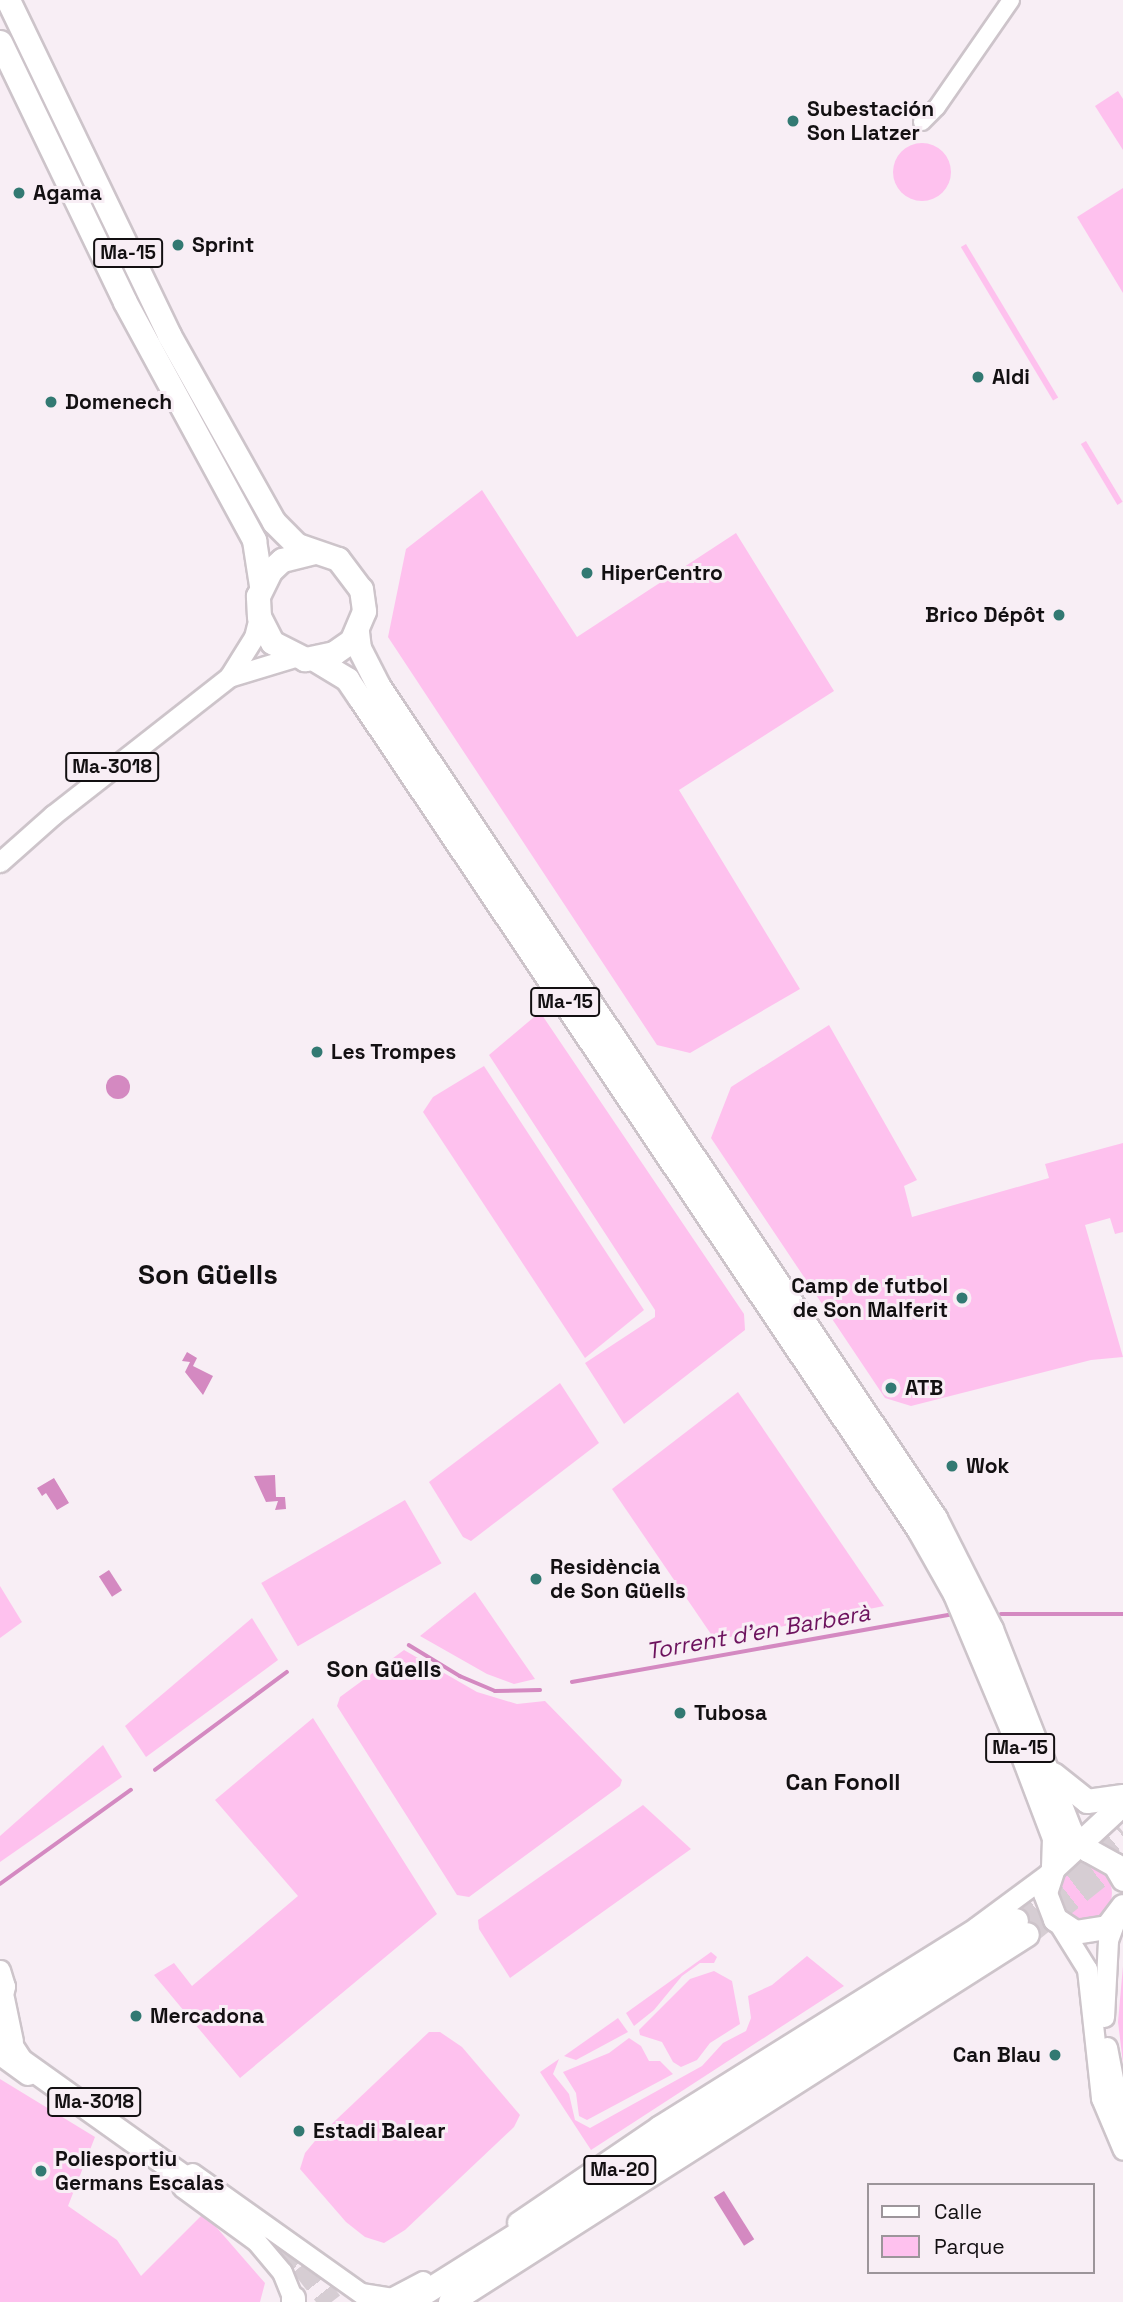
<!DOCTYPE html>
<html>
<head>
<meta charset="utf-8">
<style>
  body { margin:0 }
  #map { position:relative; width:1123px; height:2302px; overflow:hidden; background:#f8eef5; font-family:"Space Grotesk",sans-serif }
  div>[style] { position:absolute }
  .green>* { inset:0; background:#fec1ee; transform-origin:0 0 }
  .round { border-radius:50% }
  .water>* { inset:0; background:#d489c1; transform-origin:0 0 }
  .stream>* { height:3.5px; margin:-1.75px; padding:0 1.75px; transform-origin:1.75px; border-radius:1.75px; background:#d489c1 }
  .highway-tunnel>* { height:23px; margin-top:-11.5px; transform-origin:0; background:repeating-linear-gradient(90deg,#d6cdd3 0 23px,transparent 0 34px) }
  .roads { filter:drop-shadow(2px 0 #cdc4ca) drop-shadow(-2px 0 #cdc4ca) drop-shadow(0 2px #cdc4ca) drop-shadow(0 -2px #cdc4ca) }
  .minor>* { height:16px; margin:-8px; padding:0 8px; transform-origin:8px; border-radius:8px; background:#fff }
  .major>* { height:19px; margin:-9.5px; padding:0 9.5px; transform-origin:9.5px; border-radius:9.5px; background:#fff }
  .highway>* { height:23px; margin:-11.5px; padding:0 11.5px; transform-origin:11.5px; border-radius:11.5px; background:#fff }
  .dots>* { width:19px; height:19px; translate:-50% -50%; box-sizing:border-box; border:4px solid #f8eef5; border-radius:50% }
  span { translate:-50% -50%; white-space:nowrap; text-align:center; line-height:1.15; -webkit-text-stroke:6px #f8eef5; paint-order:stroke }
  .shield-label span { padding:2px 5px; background:#f8eef5; border:2px solid; border-radius:5px; -webkit-text-stroke-width:0 }
  .shield-label { font-size:19px; color:#131012; font-weight:700 }
  .poi-label { font-size:21px; color:#131012; font-weight:700 }
  .left { translate:0 -50%; text-align:left }
  .right { translate:-100% -50%; text-align:right }
  .water-label { font-size:23px; color:#6d135e; font-style:italic }
  .neighbourhood-label { font-size:23px; color:#131012; font-weight:700 }
  .district-label { font-size:28px; color:#131012; font-weight:700 }
  .legend { position:absolute; left:867px; top:2183px; width:228px; height:91px; box-sizing:border-box; background:#f8eef5; border:2px solid #9c959a; margin:0; padding:9px 12px; list-style:none; font-size:21px; color:#131012 }
  .legend li { display:flex; align-items:center; gap:14px; height:35px }
  .legend b { width:35px; border:2px solid #9c959a }
</style>
</head>
<body>
<div id="map">
  <div class="green">
    <div style="clip-path:polygon(1118px 91px,1123px 99px,1123px 150px,1095px 106px)"></div>
    <div class="round" style="left:893px;top:143px;width:58px;height:58px"></div>
    <div style="clip-path:polygon(1123px 188px,1123px 293px,1077px 217px)"></div>
    <div style="left:966px;top:244px;width:179px;height:6px;rotate:59deg"></div>
    <div style="left:1086px;top:441px;width:71px;height:6px;rotate:59deg"></div>
    <div style="clip-path:polygon(482px 490px,577px 637px,736px 533px,834px 691px,679px 790px,800px 989px,690px 1053px,657px 1045px,388px 637px,406px 549px)"></div>
    <div style="clip-path:polygon(540px 1012px,744px 1314px,745px 1330px,624px 1424px,585px 1363px,655px 1317px,655px 1310px,489px 1055px)"></div>
    <div style="clip-path:polygon(829px 1025px,917px 1180px,904px 1186px,912px 1217px,1049px 1178px,1045px 1164px,1123px 1143px,1123px 1232px,1115px 1234px,1110px 1218px,1085px 1225px,1123px 1357px,1091px 1360px,911px 1406px,885px 1398px,711px 1138px,731px 1087px)"></div>
    <div style="clip-path:polygon(484px 1066px,644px 1310px,585px 1358px,423px 1112px,433px 1097px)"></div>
    <div style="clip-path:polygon(560px 1383px,599px 1443px,471px 1541px,463px 1537px,429px 1482px)"></div>
    <div style="clip-path:polygon(738px 1392px,884px 1606px,715px 1640px,612px 1489px)"></div>
    <div style="left:405px;top:1500px;width:73px;height:166px;rotate:60deg"></div>
    <div style="clip-path:polygon(0 1586px,22px 1622px,0 1638px)"></div>
    <div style="clip-path:polygon(475px 1592px,512px 1646px,535px 1679px,514px 1684px,487px 1674px,420px 1636px)"></div>
    <div style="clip-path:polygon(252px 1618px,278px 1660px,146px 1757px,125px 1726px)"></div>
    <div style="clip-path:polygon(404px 1650px,477px 1692px,517px 1704px,545px 1701px,622px 1780px,620px 1786px,469px 1897px,457px 1895px,337px 1706px,340px 1697px)"></div>
    <div style="clip-path:polygon(313px 1718px,437px 1914px,240px 2078px,154px 1975px,174px 1963px,192px 1986px,298px 1896px,215px 1800px)"></div>
    <div style="clip-path:polygon(103px 1745px,122px 1777px,0 1862px,0 1836px)"></div>
    <div style="clip-path:polygon(643px 1805px,691px 1849px,510px 1978px,479px 1929px,478px 1920px)"></div>
    <div class="round" style="left:1058px;top:1866px;width:54px;height:54px"></div>
    <div style="clip-path:polygon(711px 1952px,717px 1957px,714px 1963px,700px 1963px,682px 1976px,654px 2010px,634px 2026px,626px 2013px)"></div>
    <div style="clip-path:polygon(807px 1956px,844px 1986px,591px 2150px,540px 2072px,559px 2059px,553px 2074px,569px 2094px,575px 2120px,590px 2128px,702px 2066px,723px 2043px,746px 2031px,751px 2018px,748px 1996px,772px 1985px)"></div>
    <div style="clip-path:polygon(1123px 1966px,1123px 2063px,1118px 2022px)"></div>
    <div style="clip-path:polygon(714px 1971px,732px 1981px,740px 2024px,710px 2043px,697px 2060px,681px 2067px,673px 2062px,662px 2042px,640px 2035px,639px 2030px,690px 1979px)"></div>
    <div style="clip-path:polygon(618px 2018px,628px 2032px,576px 2060px,564px 2056px)"></div>
    <div style="clip-path:polygon(429px 2032px,440px 2032px,462px 2047px,520px 2115px,514px 2127px,405px 2230px,384px 2243px,365px 2237px,346px 2222px,300px 2169px,305px 2153px,319px 2136px)"></div>
    <div style="clip-path:polygon(629px 2038px,641px 2046px,649px 2061px,660px 2061px,673px 2074px,587px 2120px,579px 2116px,576px 2093px,563px 2072px,609px 2053px)"></div>
    <div style="clip-path:polygon(0 2079px,95px 2137px,68px 2206px,117px 2240px,141px 2276px,204px 2213px,265px 2283px,260px 2302px,0 2302px)"></div>
  </div>
  <div class="water">
    <div class="round" style="left:106px;top:1075px;width:24px;height:24px"></div>
    <div style="clip-path:polygon(187px 1352px,197px 1358px,193px 1366px,213px 1376px,203px 1395px,185px 1372px,190px 1362px,182px 1361px)"></div>
    <div style="clip-path:polygon(275px 1475px,276px 1497px,285px 1497px,286px 1509px,275px 1510px,278px 1501px,266px 1502px,254px 1476px)"></div>
    <div style="clip-path:polygon(54px 1478px,69px 1503px,57px 1510px,46px 1493px,42px 1496px,37px 1488px)"></div>
    <div style="left:109px;top:1570px;width:24px;height:12px;rotate:57deg"></div>
    <div style="left:724px;top:2191px;width:57px;height:12px;rotate:58deg"></div>
  </div>
  <div class="stream">
    <div style="left:1001px;top:1614px;width:122px"></div>
    <div style="left:409px;top:1645px;width:60px;rotate:31.3deg"></div>
    <div style="left:460px;top:1676px;width:38px;rotate:23deg"></div>
    <div style="left:495px;top:1691px;width:45px;rotate:-1.3deg"></div>
    <div style="left:572px;top:1682px;width:383px;rotate:-10.1deg"></div>
    <div style="left:155px;top:1770px;width:164px;rotate:-36.6deg"></div>
    <div style="left:0;top:1884px;width:161px;rotate:-35.7deg"></div>
  </div>
  <div class="highway-tunnel">
    <div style="left:1016px;top:1920px;width:139px;rotate:-39.4deg"></div>
    <div style="left:1027px;top:1934px;width:123px;rotate:-38.7deg"></div>
    <div style="left:253px;top:2228px;width:61px;rotate:37.1deg"></div>
    <div style="left:302px;top:2265px;width:47px;rotate:51.9deg"></div>
  </div>
  <div class="roads">
    <div class="minor">
      <div style="left:922px;top:122px;width:21px;rotate:-45deg"></div>
      <div style="left:937px;top:107px;width:130px;rotate:-55.3deg"></div>
    </div>
    <div class="major">
      <div style="left:229px;top:677px;width:47px;rotate:-58deg"></div>
      <div style="left:254px;top:637px;width:21px;rotate:-76deg"></div>
      <div style="left:0;top:862px;width:71px;rotate:-41.6deg"></div>
      <div style="left:53px;top:815px;width:224px;rotate:-38.1deg"></div>
      <div style="left:229px;top:677px;width:69px;rotate:-16.9deg"></div>
      <div style="left:1059px;top:1924px;width:53px;rotate:58.1deg"></div>
      <div style="left:1087px;top:1969px;width:130px;rotate:83.8deg"></div>
      <div style="left:1101px;top:2098px;width:56px;rotate:67.1deg"></div>
      <div style="left:0;top:1970px;width:17px;rotate:73deg"></div>
      <div style="left:5px;top:1986px;width:24px;rotate:102deg"></div>
      <div style="left:4px;top:1998px;width:44px;rotate:78.2deg"></div>
      <div style="left:1104px;top:2017px;width:77px;rotate:-87deg"></div>
      <div style="left:1108px;top:1940px;width:23px;rotate:-70deg"></div>
      <div style="left:1107px;top:2047px;width:85px;rotate:79.1deg"></div>
      <div style="left:0;top:2055px;width:34px;rotate:36deg"></div>
      <div style="left:192px;top:2173px;width:207px;rotate:35.4deg"></div>
      <div style="left:361px;top:2293px;width:30px;rotate:9deg"></div>
      <div style="left:391px;top:2298px;width:36px;rotate:-28deg"></div>
      <div style="left:182px;top:2187px;width:92px;rotate:36.1deg"></div>
      <div style="left:256px;top:2241px;width:40px;rotate:50deg"></div>
      <div style="left:282px;top:2272px;width:32px;rotate:68deg"></div>
      <div style="left:517px;top:2222px;width:171px;rotate:-34.2deg"></div>
      <div style="left:658px;top:2126px;width:375px;rotate:-32deg"></div>
      <div style="left:976px;top:1927px;width:91px;rotate:-36.5deg"></div>
    </div>
    <div class="highway">
      <div style="left:8px;top:0;width:372px;rotate:64.3deg"></div>
      <div style="left:169px;top:335px;width:214px;rotate:60.7deg"></div>
      <div style="left:274px;top:522px;width:33px;rotate:45deg"></div>
      <div style="left:297px;top:545px;width:43px;rotate:18.9deg"></div>
      <div style="left:338px;top:559px;width:38px;rotate:53deg"></div>
      <div style="left:361px;top:589px;width:22px;rotate:82deg"></div>
      <div style="left:364px;top:611px;width:33px;rotate:113deg"></div>
      <div style="left:351px;top:641px;width:21px;rotate:145deg"></div>
      <div style="left:334px;top:653px;width:30px;rotate:168deg"></div>
      <div style="left:305px;top:659px;width:37px;rotate:-153deg"></div>
      <div style="left:272px;top:642px;width:28px;rotate:-117deg"></div>
      <div style="left:259px;top:617px;width:21px;rotate:-93deg"></div>
      <div style="left:258px;top:596px;width:28px;rotate:-64deg"></div>
      <div style="left:270px;top:571px;width:16px;rotate:-43deg"></div>
      <div style="left:282px;top:560px;width:32px;rotate:-14deg"></div>
      <div style="left:0;top:42px;width:288px;rotate:64.3deg"></div>
      <div style="left:125px;top:302px;width:271px;rotate:61.5deg"></div>
      <div style="left:254px;top:540px;width:46px;rotate:81.2deg"></div>
      <div style="left:357px;top:632px;width:16px;rotate:83deg"></div>
      <div style="left:359px;top:648px;width:44px;rotate:62.9deg"></div>
      <div style="left:379px;top:687px;width:1000px;rotate:56.21deg"></div>
      <div style="left:935px;top:1518px;width:124px;rotate:63.2deg"></div>
      <div style="left:991px;top:1629px;width:217px;rotate:68.6deg"></div>
      <div style="left:1070px;top:1831px;width:26px;rotate:47deg"></div>
      <div style="left:1088px;top:1850px;width:31px;rotate:29deg"></div>
      <div style="left:1115px;top:1865px;width:16px;rotate:60deg"></div>
      <div style="left:314px;top:659px;width:39px;rotate:31deg"></div>
      <div style="left:347px;top:679px;width:23px;rotate:56deg"></div>
      <div style="left:360px;top:698px;width:1002px;rotate:56.1deg"></div>
      <div style="left:919px;top:1530px;width:73px;rotate:60.6deg"></div>
      <div style="left:955px;top:1594px;width:170px;rotate:67.2deg"></div>
      <div style="left:1021px;top:1751px;width:93px;rotate:69.2deg"></div>
      <div style="left:1054px;top:1838px;width:30px;rotate:92deg"></div>
      <div style="left:1053px;top:1774px;width:43px;rotate:38.5deg"></div>
      <div style="left:1087px;top:1801px;width:36px;rotate:-8deg"></div>
      <div style="left:1123px;top:1803px;width:96px;rotate:137.1deg"></div>
      <div style="left:1053px;top:1868px;width:26px;rotate:108deg"></div>
      <div style="left:1045px;top:1893px;width:28px;rotate:69deg"></div>
      <div style="left:1055px;top:1919px;width:24px;rotate:33deg"></div>
      <div style="left:1075px;top:1932px;width:32px;rotate:-9deg"></div>
      <div style="left:1107px;top:1927px;width:26px;rotate:-53deg"></div>
      <div style="left:0;top:2029px;width:37px;rotate:57deg"></div>
      <div style="left:20px;top:2060px;width:224px;rotate:35.5deg"></div>
      <div style="left:293px;top:2298px;width:4px;rotate:90deg"></div>
      <div style="left:409px;top:2302px;width:717px;rotate:-32.18deg"></div>
      <div style="left:450px;top:2302px;width:684px;rotate:-32.53deg"></div>
    </div>
  </div>
  <div class="dots">
    <div style="left:793px;top:121px;background:#327972"></div>
    <div style="left:19px;top:193px;background:#327972"></div>
    <div style="left:178px;top:245px;background:#327972"></div>
    <div style="left:978px;top:377px;background:#327972"></div>
    <div style="left:51px;top:402px;background:#327972"></div>
    <div style="left:587px;top:573px;background:#327972"></div>
    <div style="left:1059px;top:615px;background:#327972"></div>
    <div style="left:317px;top:1052px;background:#327972"></div>
    <div style="left:962px;top:1298px;background:#327972"></div>
    <div style="left:891px;top:1388px;background:#327972"></div>
    <div style="left:952px;top:1466px;background:#327972"></div>
    <div style="left:536px;top:1579px;background:#327972"></div>
    <div style="left:680px;top:1713px;background:#327972"></div>
    <div style="left:136px;top:2016px;background:#327972"></div>
    <div style="left:1055px;top:2055px;background:#327972"></div>
    <div style="left:299px;top:2131px;background:#327972"></div>
    <div style="left:41px;top:2171px;background:#327972"></div>
  </div>
  <div class="shield-label">
    <span style="left:128px;top:253px">Ma-15</span>
    <span style="left:112px;top:767px">Ma-3018</span>
    <span style="left:565px;top:1002px">Ma-15</span>
    <span style="left:1020px;top:1748px">Ma-15</span>
    <span style="left:94px;top:2102px">Ma-3018</span>
    <span style="left:620px;top:2170px">Ma-20</span>
  </div>
  <div class="poi-label">
    <span class="left" style="left:807px;top:121px">Subestación<br>Son Llatzer</span>
    <span class="left" style="left:33px;top:193px">Agama</span>
    <span class="left" style="left:192px;top:245px">Sprint</span>
    <span class="left" style="left:992px;top:377px">Aldi</span>
    <span class="left" style="left:65px;top:402px">Domenech</span>
    <span class="left" style="left:601px;top:573px">HiperCentro</span>
    <span class="right" style="left:1045px;top:615px">Brico Dépôt</span>
    <span class="left" style="left:331px;top:1052px">Les Trompes</span>
    <span class="right" style="left:948px;top:1298px">Camp de futbol<br>de Son Malferit</span>
    <span class="left" style="left:905px;top:1388px">ATB</span>
    <span class="left" style="left:966px;top:1466px">Wok</span>
    <span class="left" style="left:550px;top:1579px">Residència<br>de Son Güells</span>
    <span class="left" style="left:694px;top:1713px">Tubosa</span>
    <span class="left" style="left:150px;top:2016px">Mercadona</span>
    <span class="right" style="left:1041px;top:2055px">Can Blau</span>
    <span class="left" style="left:313px;top:2131px">Estadi Balear</span>
    <span class="left" style="left:55px;top:2171px">Poliesportiu<br>Germans Escalas</span>
  </div>
  <div class="water-label">
    <span style="left:758px;top:1632px;rotate:-10deg">Torrent d'en Barberà</span>
  </div>
  <div class="neighbourhood-label">
    <span style="left:384px;top:1669px">Son Güells</span>
    <span style="left:843px;top:1782px">Can Fonoll</span>
  </div>
  <div class="district-label">
    <span style="left:208px;top:1274px">Son Güells</span>
  </div>
  <ul class="legend">
  <li><b style="height:9px;background:#fff"></b>Calle</li>
  <li><b style="height:19px;background:#fec1ee"></b>Parque</li>
  </ul>
</div>
</body>
</html>
